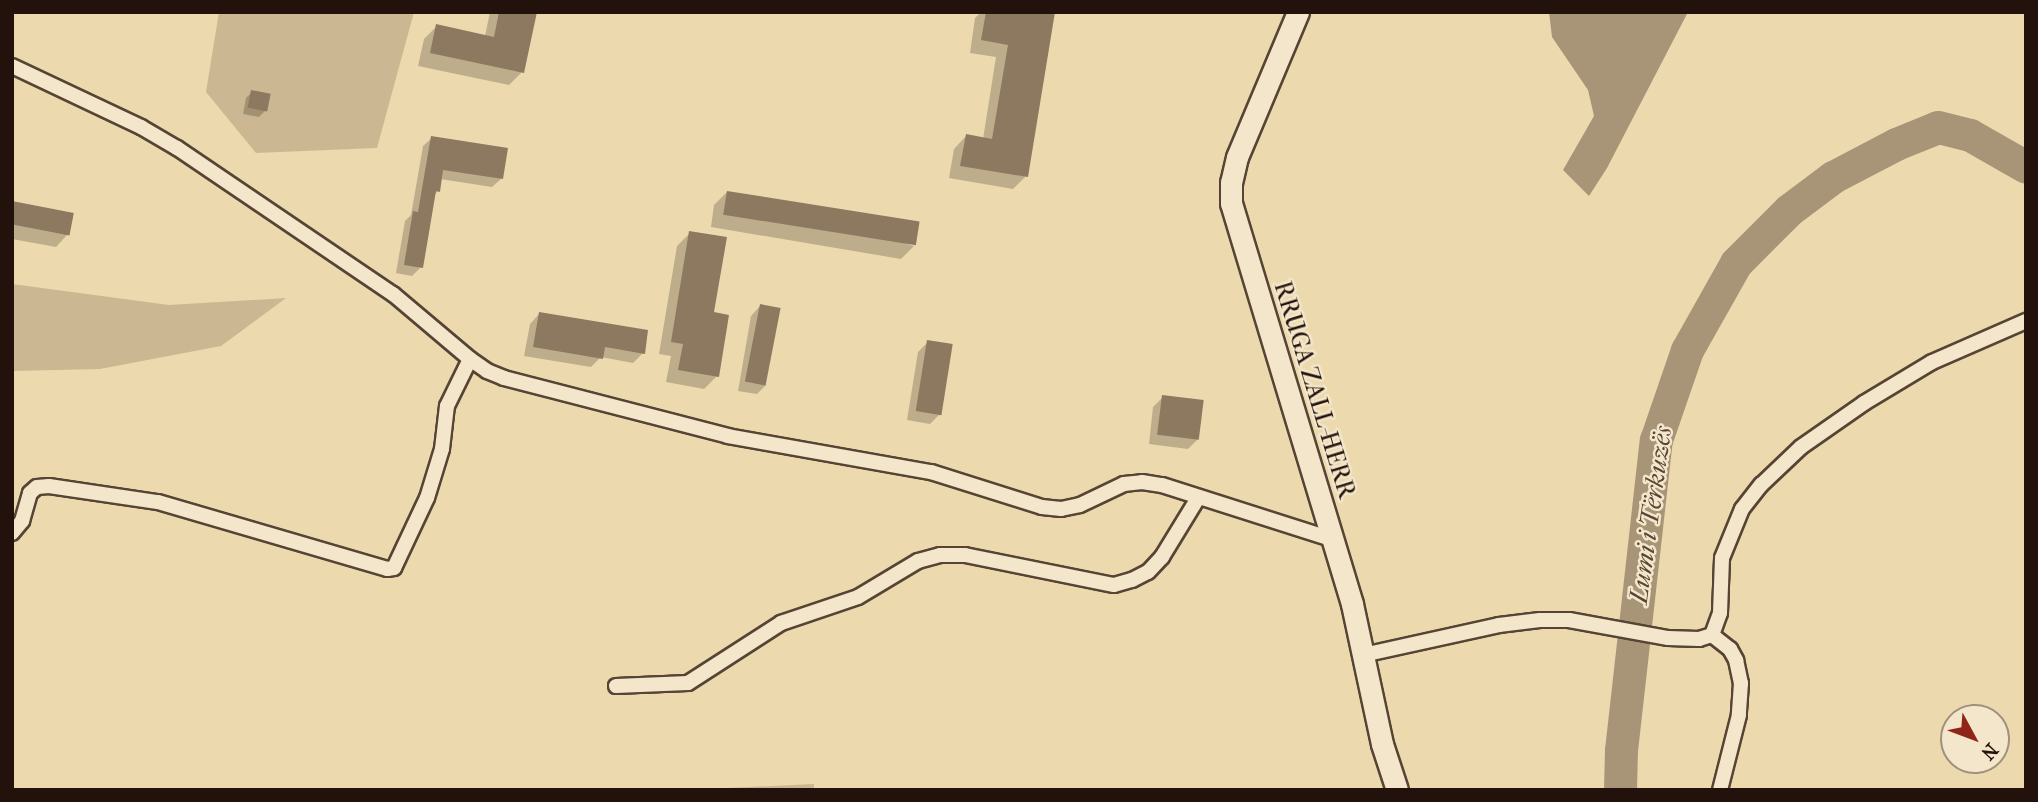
<!DOCTYPE html>
<html>
<head>
<meta charset="utf-8">
<style>
  body { margin:0 }
  #map { position:relative; width:2038px; height:802px; overflow:hidden; background:#edd9ae; font-family:"IM FELL French Canon",serif }
  div>[style] { position:absolute }
  .green>* { inset:0; background:#cbb792 }
  .water>* { inset:0; background:#a89577 }
  .shadow>* { inset:0; background:#0003 }
  .river>* { height:33px; margin:-16.5px; padding:0 16.5px; transform-origin:16.5px; border-radius:16.5px; background:#a89577 }
  .building>* { inset:0; background:#8c7960; transform-origin:0 0 }
  .roads { filter:drop-shadow(2px 0 #564434) drop-shadow(-2px 0 #564434) drop-shadow(0 2px #564434) drop-shadow(0 -2px #564434) }
  .street>* { height:14px; margin:-7px; padding:0 7px; transform-origin:7px; border-radius:7px; background:#f3e6ca }
  .secondary>* { height:21px; margin:-10.5px; padding:0 10.5px; transform-origin:10.5px; border-radius:10.5px; background:#f3e6ca }
  span { translate:-50% -50%; white-space:nowrap; text-align:center; line-height:1.15; -webkit-text-stroke:5px #f3e6ca; paint-order:stroke }
  .street-label { font-size:24px; color:#23120b }
  .water-label { font-size:26px; color:#584636; font-style:italic }
  .frame { position:absolute; inset:0; border:14px solid #23120b; pointer-events:none }
  .north { position:absolute; left:1940px; top:704px; width:70px; height:70px; box-sizing:border-box; background:#f3e6ca; border:2px solid #a0917e; border-radius:50%; rotate:131deg; font-size:19px; font-weight:700; line-height:28px; text-align:center; color:#23120b }
  .north::after { content:''; display:block; margin:auto; width:24px; height:32px; background:#8f2418; clip-path:polygon(50% 0,100% 100%,50% 72%,0 100%) }
</style>
</head>
<body>
<div id="map">
  <div class="green">
    <div style="clip-path:polygon(219px 12px,414px 12px,377px 148px,256px 153px,206px 92px)"></div>
    <div style="clip-path:polygon(12px 284px,169px 305px,286px 298px,221px 346px,100px 369px,12px 371px)"></div>
    <div style="clip-path:polygon(814px 784px,814px 790px,726px 790px,727px 788px)"></div>
  </div>
  <div class="water">
    <div style="clip-path:polygon(1688px 12px,1607px 168px,1589px 196px,1563px 170px,1594px 116px,1588px 90px,1552px 37px,1549px 12px)"></div>
  </div>
  <div class="shadow">
    <div style="clip-path:polygon(490px 12px,535px 12px,522px 72px,509px 85px,418px 66px,424px 39px,437px 26px,485px 36px)"></div>
    <div style="clip-path:polygon(981px 12px,1054px 12px,1026px 176px,1013px 189px,949px 178px,954px 149px,966px 136px,983px 139px,996px 57px,970px 53px,975px 18px)"></div>
    <div style="clip-path:polygon(252px 92px,265px 111px,259px 117px,243px 114px,246px 98px)"></div>
    <div style="clip-path:polygon(432px 138px,501px 179px,492px 187px,440px 179px,438px 191px,433px 196px,421px 267px,412px 276px,396px 273px,405px 221px,411px 215px,423px 146px)"></div>
    <div style="clip-path:polygon(727px 192px,914px 246px,901px 259px,711px 227px,714px 205px)"></div>
    <div style="clip-path:polygon(12px 203px,68px 234px,56px 247px,12px 239px)"></div>
    <div style="clip-path:polygon(690px 233px,712px 314px,717px 376px,704px 389px,666px 382px,671px 356px,659px 354px,677px 246px)"></div>
    <div style="clip-path:polygon(760px 306px,766px 385px,757px 394px,738px 391px,751px 316px)"></div>
    <div style="clip-path:polygon(539px 314px,643px 353px,633px 363px,601px 357px,591px 367px,524px 356px,530px 324px)"></div>
    <div style="clip-path:polygon(928px 342px,940px 414px,930px 424px,907px 420px,918px 352px)"></div>
    <div style="clip-path:polygon(1163px 397px,1198px 439px,1188px 449px,1149px 444px,1153px 407px)"></div>
  </div>
  <div class="river">
    <div style="left:1620px;top:790px;width:40px;rotate:-88.6deg"></div>
    <div style="left:1621px;top:750px;width:312px;rotate:-83.6deg"></div>
    <div style="left:1656px;top:440px;width:95px;rotate:-71deg"></div>
    <div style="left:1687px;top:350px;width:100px;rotate:-60.6deg"></div>
    <div style="left:1736px;top:263px;width:75px;rotate:-45deg"></div>
    <div style="left:1789px;top:210px;width:55px;rotate:-36.9deg"></div>
    <div style="left:1833px;top:177px;width:71px;rotate:-27.6deg"></div>
    <div style="left:1896px;top:144px;width:45px;rotate:-22deg"></div>
    <div style="left:1938px;top:127px;width:33px;rotate:14deg"></div>
    <div style="left:1970px;top:135px;width:64px;rotate:29.7deg"></div>
  </div>
  <div class="building">
    <div style="clip-path:polygon(499px 12px,537px 12px,524px 73px,430px 53px,436px 24px,494px 37px)"></div>
    <div style="clip-path:polygon(986px 12px,1055px 12px,1028px 177px,960px 166px,966px 134px,992px 139px,1008px 45px,981px 40px)"></div>
    <div style="left:251px;top:90px;width:20px;height:18px;rotate:11deg"></div>
    <div style="clip-path:polygon(431px 136px,508px 148px,503px 179px,443px 170px,440px 192px,436px 191px,423px 268px,404px 265px,413px 211px,418px 212px)"></div>
    <div style="left:727px;top:191px;width:195px;height:24px;rotate:9deg"></div>
    <div style="left:12px;top:201px;width:63px;height:23px;rotate:11deg"></div>
    <div style="clip-path:polygon(689px 231px,727px 237px,714px 312px,729px 315px,719px 377px,678px 370px,683px 344px,671px 342px)"></div>
    <div style="left:760px;top:304px;width:21px;height:79px;rotate:11deg"></div>
    <div style="clip-path:polygon(539px 312px,648px 330px,645px 354px,605px 347px,603px 359px,533px 347px)"></div>
    <div style="left:927px;top:340px;width:26px;height:72px;rotate:9deg"></div>
    <div style="left:1162px;top:395px;width:42px;height:40px;rotate:7deg"></div>
  </div>
  <div class="roads">
    <div class="street">
      <div style="left:12px;top:66px;width:143px;rotate:25.3deg"></div>
      <div style="left:141px;top:127px;width:42px;rotate:30.3deg"></div>
      <div style="left:177px;top:148px;width:261px;rotate:34.1deg"></div>
      <div style="left:393px;top:294px;width:101px;rotate:40.2deg"></div>
      <div style="left:470px;top:359px;width:21px;rotate:35deg"></div>
      <div style="left:487px;top:371px;width:18px;rotate:22deg"></div>
      <div style="left:504px;top:378px;width:231px;rotate:14.5deg"></div>
      <div style="left:728px;top:436px;width:206px;rotate:10.1deg"></div>
      <div style="left:931px;top:472px;width:116px;rotate:17.5deg"></div>
      <div style="left:1042px;top:507px;width:19px;rotate:6deg"></div>
      <div style="left:1061px;top:509px;width:19px;rotate:-12deg"></div>
      <div style="left:1080px;top:505px;width:49px;rotate:-25.5deg"></div>
      <div style="left:1124px;top:484px;width:18px;rotate:-6deg"></div>
      <div style="left:1142px;top:482px;width:20px;rotate:9deg"></div>
      <div style="left:1162px;top:485px;width:181px;rotate:17.7deg"></div>
      <div style="left:12px;top:533px;width:16px;rotate:-50deg"></div>
      <div style="left:22px;top:521px;width:29px;rotate:-74deg"></div>
      <div style="left:30px;top:493px;width:9px;rotate:-41deg"></div>
      <div style="left:37px;top:487px;width:12px;rotate:-5deg"></div>
      <div style="left:49px;top:486px;width:110px;rotate:8.4deg"></div>
      <div style="left:158px;top:502px;width:239px;rotate:16.3deg"></div>
      <div style="left:387px;top:569px;width:7px;rotate:-8deg"></div>
      <div style="left:394px;top:568px;width:77px;rotate:-64.8deg"></div>
      <div style="left:427px;top:498px;width:51px;rotate:-73deg"></div>
      <div style="left:442px;top:449px;width:43px;rotate:-83.4deg"></div>
      <div style="left:447px;top:406px;width:52px;rotate:-63.9deg"></div>
      <div style="left:1712px;top:635px;width:23px;rotate:38deg"></div>
      <div style="left:1730px;top:649px;width:13px;rotate:61deg"></div>
      <div style="left:1736px;top:660px;width:24px;rotate:78deg"></div>
      <div style="left:1741px;top:683px;width:32px;rotate:94deg"></div>
      <div style="left:1739px;top:715px;width:77px;rotate:104.2deg"></div>
      <div style="left:1363px;top:655px;width:139px;rotate:-12.4deg"></div>
      <div style="left:1499px;top:625px;width:41px;rotate:-7deg"></div>
      <div style="left:1540px;top:620px;width:29px"></div>
      <div style="left:1569px;top:620px;width:101px;rotate:10.3deg"></div>
      <div style="left:1668px;top:638px;width:31px;rotate:2deg"></div>
      <div style="left:1699px;top:639px;width:14px;rotate:-17deg"></div>
      <div style="left:1712px;top:635px;width:23px;rotate:-70deg"></div>
      <div style="left:1720px;top:613px;width:55px;rotate:-87.9deg"></div>
      <div style="left:1722px;top:558px;width:53px;rotate:-67.8deg"></div>
      <div style="left:1742px;top:509px;width:31px;rotate:-52deg"></div>
      <div style="left:1761px;top:485px;width:55px;rotate:-43.5deg"></div>
      <div style="left:1801px;top:447px;width:77px;rotate:-34.9deg"></div>
      <div style="left:1864px;top:403px;width:79px;rotate:-31.1deg"></div>
      <div style="left:1932px;top:362px;width:103px;rotate:-23.6deg"></div>
      <div style="left:616px;top:686px;width:72px;rotate:-2.4deg"></div>
      <div style="left:688px;top:683px;width:111px;rotate:-32.8deg"></div>
      <div style="left:781px;top:623px;width:81px;rotate:-18.7deg"></div>
      <div style="left:858px;top:597px;width:70px;rotate:-31deg"></div>
      <div style="left:918px;top:561px;width:23px;rotate:-15deg"></div>
      <div style="left:940px;top:555px;width:25px"></div>
      <div style="left:965px;top:555px;width:152px;rotate:11.4deg"></div>
      <div style="left:1114px;top:585px;width:19px;rotate:-16deg"></div>
      <div style="left:1132px;top:580px;width:18px;rotate:-27deg"></div>
      <div style="left:1148px;top:572px;width:21px;rotate:-47deg"></div>
      <div style="left:1162px;top:557px;width:69px;rotate:-58.6deg"></div>
    </div>
    <div class="secondary">
      <div style="left:1298px;top:12px;width:157px;rotate:112.8deg"></div>
      <div style="left:1237px;top:157px;width:26px;rotate:103deg"></div>
      <div style="left:1231px;top:182px;width:21px;rotate:90deg"></div>
      <div style="left:1231px;top:203px;width:419px;rotate:73.2deg"></div>
      <div style="left:1352px;top:604px;width:143px;rotate:77.9deg"></div>
      <div style="left:1382px;top:744px;width:48px;rotate:71.9deg"></div>
    </div>
  </div>
  <div class="street-label">
    <span style="left:1314px;top:390px;rotate:73deg">RRUGA ZALL-HERR</span>
  </div>
  <div class="water-label">
    <span style="left:1651px;top:515px;rotate:-82deg">Lumi i Tërkuzës</span>
  </div>
  <div class="frame"></div>
  <div class="north">N</div>
</div>
</body>
</html>
